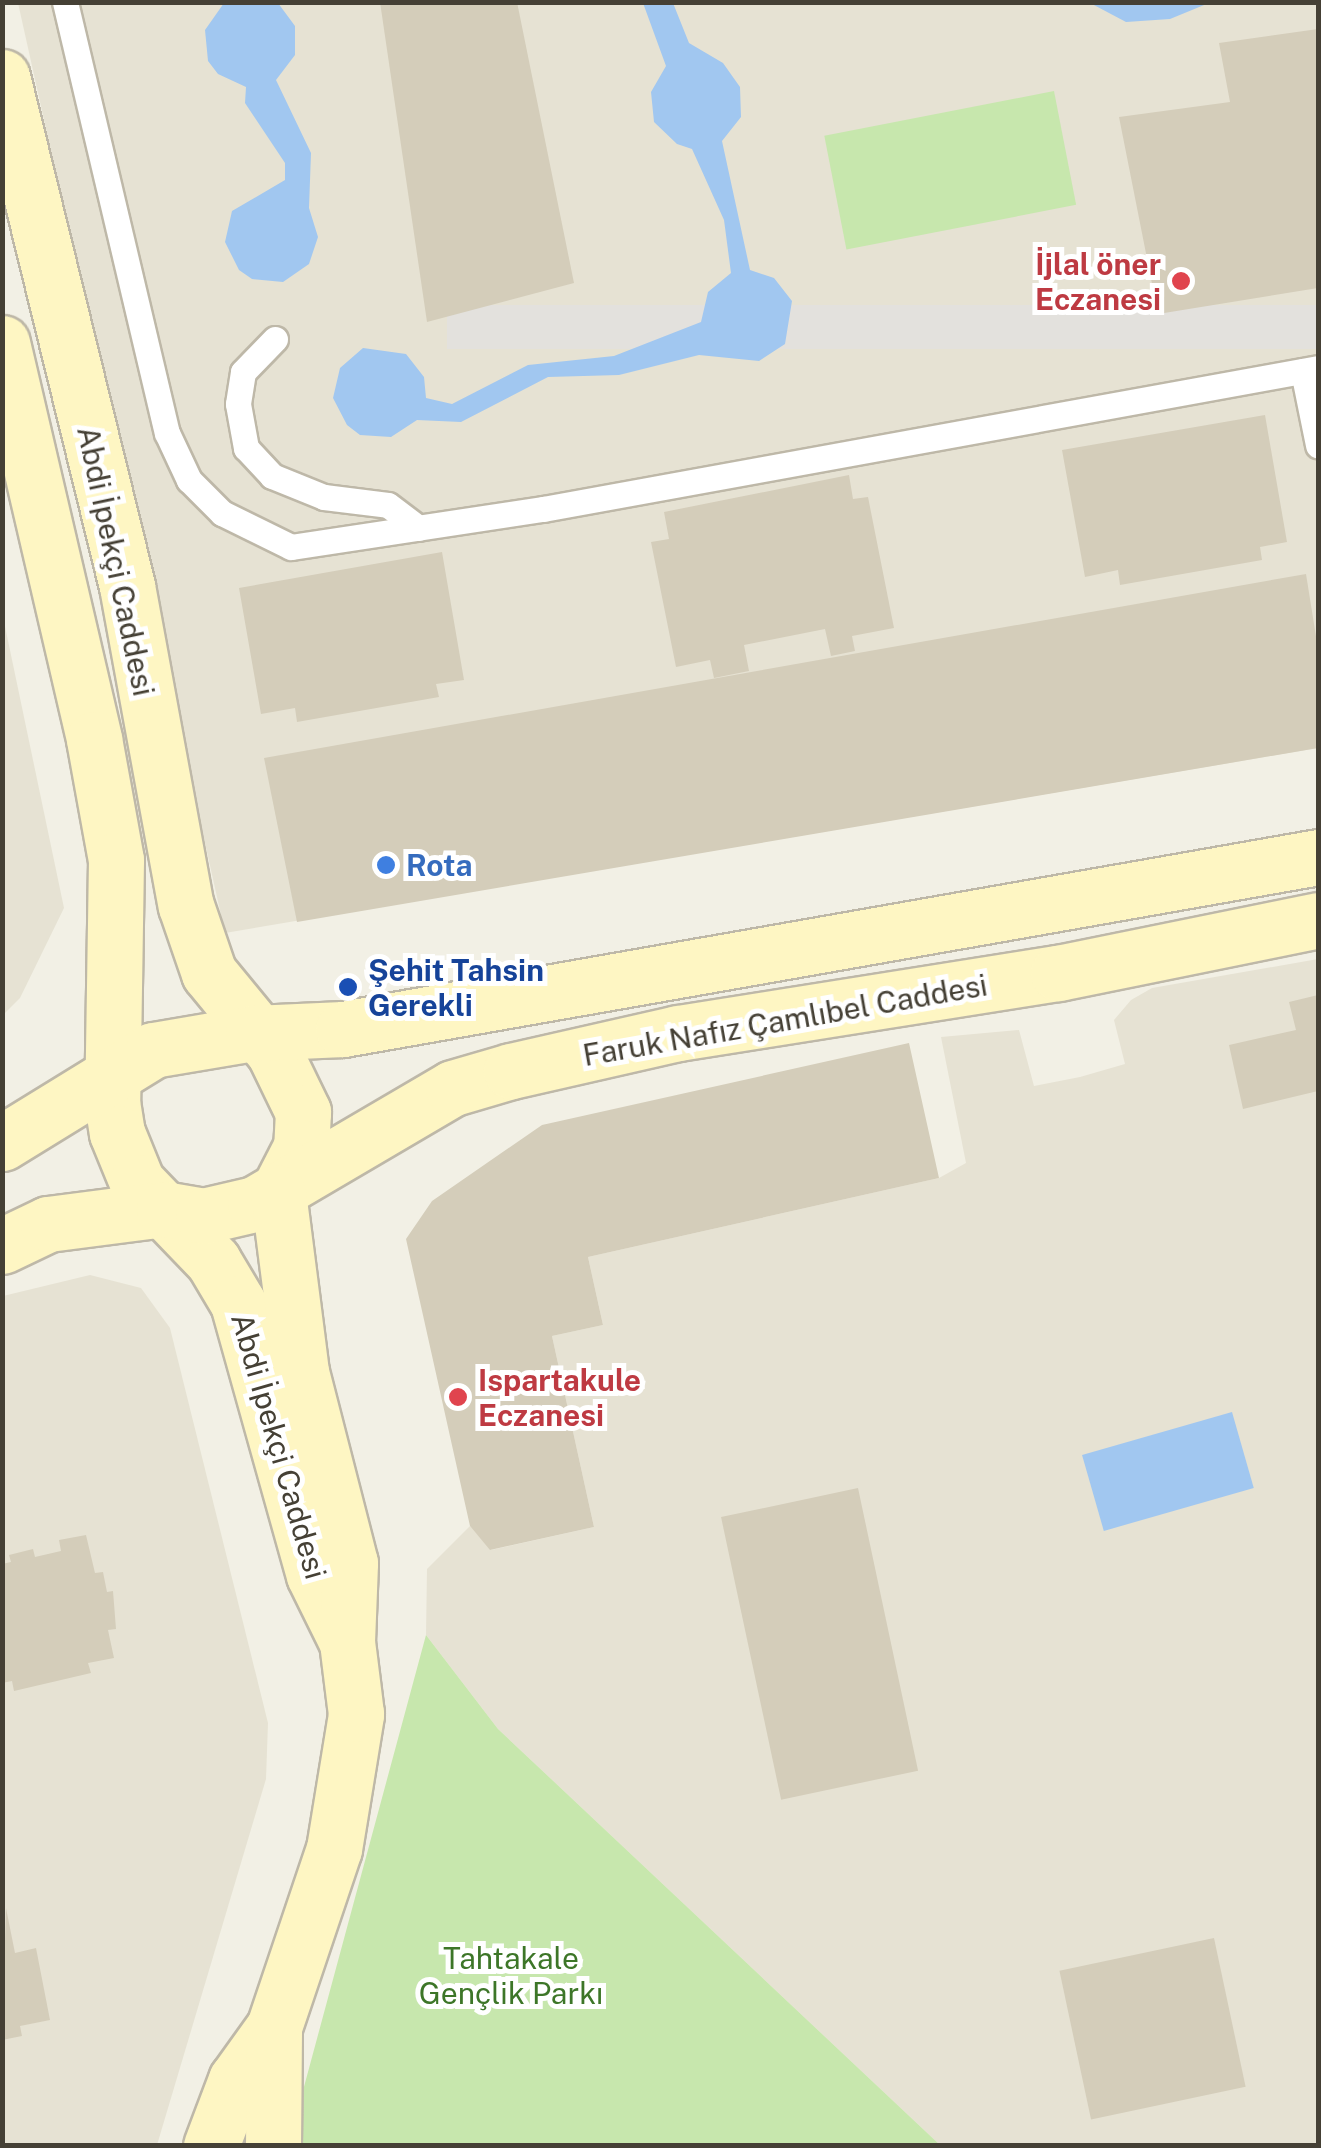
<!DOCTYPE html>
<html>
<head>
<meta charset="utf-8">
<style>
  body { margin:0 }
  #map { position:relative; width:1321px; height:2148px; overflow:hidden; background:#f2f0e5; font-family:"Public Sans",sans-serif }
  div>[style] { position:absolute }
  .residential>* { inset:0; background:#e6e2d3 }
  .green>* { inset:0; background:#c7e7ad; transform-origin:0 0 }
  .parking>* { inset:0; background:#e3e1dd; transform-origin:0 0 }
  .water>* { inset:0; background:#a1c7f0; transform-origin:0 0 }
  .building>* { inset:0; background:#d4cdba; transform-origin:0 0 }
  .roads { filter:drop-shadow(2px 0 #beb8a8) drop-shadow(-2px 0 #beb8a8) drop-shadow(0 2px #beb8a8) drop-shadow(0 -2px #beb8a8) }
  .lane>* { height:25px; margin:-12.5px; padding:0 12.5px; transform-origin:12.5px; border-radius:12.5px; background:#fff }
  .secondary>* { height:55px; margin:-27.5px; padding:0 27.5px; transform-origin:27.5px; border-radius:27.5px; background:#fef6c3 }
  .dots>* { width:28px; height:28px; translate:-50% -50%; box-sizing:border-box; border:5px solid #fff; border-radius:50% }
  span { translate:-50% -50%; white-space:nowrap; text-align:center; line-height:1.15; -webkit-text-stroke:10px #fff; paint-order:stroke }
  .health-label { font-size:30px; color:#be3a42; font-weight:700 }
  .right { translate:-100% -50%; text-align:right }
  .left { translate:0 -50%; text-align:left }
  .street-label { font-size:30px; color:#454035 }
  .shop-label { font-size:30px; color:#366cbe; font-weight:700 }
  .transit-label { font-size:30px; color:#164399; font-weight:700 }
  .park-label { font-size:30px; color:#3d7628 }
  .frame { position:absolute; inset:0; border:5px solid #454035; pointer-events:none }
</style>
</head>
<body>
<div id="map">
  <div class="residential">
    <div style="clip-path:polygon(18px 3px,1318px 3px,1318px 748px,225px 933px)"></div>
    <div style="clip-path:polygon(2px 612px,64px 908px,20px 998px,3px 1015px)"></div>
    <div style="clip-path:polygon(1318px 959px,1318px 2145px,940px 2145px,498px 1729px,426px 1635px,427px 1569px,470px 1526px,491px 1550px,594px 1527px,552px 1336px,603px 1325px,588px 1257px,939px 1178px,966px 1163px,941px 1037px,1019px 1030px,1034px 1086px,1080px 1077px,1125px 1064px,1114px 1020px,1131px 1000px,1152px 988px)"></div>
    <div style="clip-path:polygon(90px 1275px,141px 1288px,170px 1328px,268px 1723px,266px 1779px,157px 2145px,3px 2146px,3px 1296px)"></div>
  </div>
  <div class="green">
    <div style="left:1054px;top:91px;width:116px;height:234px;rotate:79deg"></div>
    <div style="clip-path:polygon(426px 1635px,498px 1729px,940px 2145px,288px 2146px)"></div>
  </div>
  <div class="parking">
    <div style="left:1318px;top:305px;width:44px;height:871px;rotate:90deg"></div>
  </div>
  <div class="water">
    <div style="clip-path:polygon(224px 3px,278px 3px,295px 26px,295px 55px,276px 80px,311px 153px,309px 208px,318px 237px,309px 264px,283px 282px,252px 279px,239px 270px,225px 242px,232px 211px,285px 180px,285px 163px,245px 103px,246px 87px,218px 74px,208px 61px,205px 30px)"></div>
    <div style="clip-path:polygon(643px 3px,673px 3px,689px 43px,723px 63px,740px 87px,741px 117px,722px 141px,750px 270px,774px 278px,792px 301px,785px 344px,759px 361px,699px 355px,619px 375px,548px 377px,461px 422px,417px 420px,391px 437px,360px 435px,347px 425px,333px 398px,340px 368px,363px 348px,406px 354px,424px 377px,426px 398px,452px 404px,528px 365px,614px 356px,701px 322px,708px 292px,731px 273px,724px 220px,692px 149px,677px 144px,654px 122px,651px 92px,666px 66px)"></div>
    <div style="clip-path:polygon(1209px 3px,1170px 19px,1126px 22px,1092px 4px)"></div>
    <div style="left:1232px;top:1412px;width:79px;height:156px;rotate:74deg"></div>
  </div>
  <div class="building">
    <div style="clip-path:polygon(380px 2px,517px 2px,574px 283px,427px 322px)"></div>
    <div style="clip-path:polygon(1318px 29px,1318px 288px,1158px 314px,1119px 117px,1230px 102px,1219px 43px)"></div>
    <div style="clip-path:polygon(1265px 415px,1287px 542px,1260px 547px,1262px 560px,1120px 585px,1118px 570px,1085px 577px,1062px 450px)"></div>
    <div style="clip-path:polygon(849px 475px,853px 499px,868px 497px,894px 628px,852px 636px,855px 651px,831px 656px,825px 629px,744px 645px,749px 671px,714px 678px,710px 660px,676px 667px,651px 542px,669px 539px,664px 512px)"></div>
    <div style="clip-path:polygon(442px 552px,464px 680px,436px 684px,439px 697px,297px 722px,295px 708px,261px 714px,239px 588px)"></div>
    <div style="clip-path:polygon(1306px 574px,1318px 649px,1318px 748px,297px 922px,264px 758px)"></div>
    <div style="clip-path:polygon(1318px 995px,1318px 1091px,1243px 1109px,1229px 1045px,1296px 1030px,1289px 1002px)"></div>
    <div style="clip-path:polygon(909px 1043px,939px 1178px,588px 1257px,603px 1325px,552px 1336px,594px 1527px,490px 1550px,470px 1526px,406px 1239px,432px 1201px,542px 1125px)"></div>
    <div style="left:858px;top:1488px;width:289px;height:140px;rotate:78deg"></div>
    <div style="clip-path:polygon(86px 1535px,95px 1573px,103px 1572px,107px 1592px,113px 1591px,116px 1629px,108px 1630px,114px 1658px,88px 1663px,91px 1673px,14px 1691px,12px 1681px,2px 1683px,2px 1564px,11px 1562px,9px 1555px,33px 1549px,35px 1557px,61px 1551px,59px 1540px)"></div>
    <div style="clip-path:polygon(6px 1908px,15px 1953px,36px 1948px,50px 2020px,20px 2026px,22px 2036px,2px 2040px)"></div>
    <div style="left:1214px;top:1938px;width:152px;height:158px;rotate:78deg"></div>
  </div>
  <div class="roads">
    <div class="lane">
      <div style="left:65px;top:2px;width:443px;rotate:76.7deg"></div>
      <div style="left:167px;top:433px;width:52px;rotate:64.9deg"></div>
      <div style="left:189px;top:480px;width:47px;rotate:45deg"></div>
      <div style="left:222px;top:513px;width:77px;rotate:26.2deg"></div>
      <div style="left:291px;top:547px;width:255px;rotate:-8.6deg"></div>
      <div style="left:543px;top:509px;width:788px;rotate:-10.31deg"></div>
      <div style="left:275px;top:339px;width:46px;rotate:134.1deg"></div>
      <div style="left:243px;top:372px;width:32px;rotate:99deg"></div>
      <div style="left:238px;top:404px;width:45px;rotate:79.7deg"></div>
      <div style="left:246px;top:448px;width:38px;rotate:47deg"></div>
      <div style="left:272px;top:476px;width:56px;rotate:22deg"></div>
      <div style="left:324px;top:497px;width:64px;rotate:7.1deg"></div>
      <div style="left:388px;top:505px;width:38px;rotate:37deg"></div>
      <div style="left:1303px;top:371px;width:76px;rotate:78.5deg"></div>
    </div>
    <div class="secondary">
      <div style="left:2px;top:77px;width:524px;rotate:76.2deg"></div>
      <div style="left:127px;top:586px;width:325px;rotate:79.6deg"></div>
      <div style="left:186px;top:906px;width:71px;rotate:71.1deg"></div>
      <div style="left:209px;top:973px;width:102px;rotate:50.6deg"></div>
      <div style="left:274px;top:1052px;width:67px;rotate:64.2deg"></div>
      <div style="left:303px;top:1112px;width:35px;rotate:93deg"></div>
      <div style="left:301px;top:1147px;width:51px;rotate:117.1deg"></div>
      <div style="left:2px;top:343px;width:407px;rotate:76.9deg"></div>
      <div style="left:94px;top:739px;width:123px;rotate:79.7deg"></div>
      <div style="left:116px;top:860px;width:242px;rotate:90.9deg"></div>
      <div style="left:112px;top:1102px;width:31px;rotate:81deg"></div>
      <div style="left:117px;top:1133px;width:53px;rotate:67.8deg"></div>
      <div style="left:137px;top:1182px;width:110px;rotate:46.1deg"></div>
      <div style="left:213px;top:1261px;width:49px;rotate:59.2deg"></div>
      <div style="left:238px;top:1303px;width:282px;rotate:74.4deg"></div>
      <div style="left:314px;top:1575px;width:75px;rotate:63.8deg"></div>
      <div style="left:2px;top:1143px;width:177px;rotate:-31.6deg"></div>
      <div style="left:153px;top:1050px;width:101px;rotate:-9.6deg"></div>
      <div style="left:253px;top:1033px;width:90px;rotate:-2.5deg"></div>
      <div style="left:343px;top:1029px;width:990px;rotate:-10deg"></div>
      <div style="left:2px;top:1246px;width:51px;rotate:-25.6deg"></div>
      <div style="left:48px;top:1224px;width:117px;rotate:-7.4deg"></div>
      <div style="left:164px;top:1209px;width:40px;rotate:10deg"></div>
      <div style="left:203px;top:1216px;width:53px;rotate:-13deg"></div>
      <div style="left:255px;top:1204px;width:229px;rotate:-30.4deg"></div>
      <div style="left:453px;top:1088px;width:60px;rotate:-16.3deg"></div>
      <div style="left:511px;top:1071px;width:171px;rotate:-12.8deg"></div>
      <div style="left:678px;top:1033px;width:385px;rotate:-9deg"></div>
      <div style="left:1058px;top:973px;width:265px;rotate:-11.5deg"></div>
      <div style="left:211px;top:2146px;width:71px;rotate:-69.3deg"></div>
      <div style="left:236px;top:2080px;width:65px;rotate:-54.4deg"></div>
      <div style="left:274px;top:2027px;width:188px;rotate:-71.4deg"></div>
      <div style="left:334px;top:1849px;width:137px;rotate:-80.7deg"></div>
      <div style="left:356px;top:1714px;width:73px;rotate:-97.1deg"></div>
      <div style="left:347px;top:1642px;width:79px;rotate:-87.8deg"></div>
      <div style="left:350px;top:1563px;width:197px;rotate:-104.4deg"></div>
      <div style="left:301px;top:1372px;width:181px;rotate:-97.3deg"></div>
      <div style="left:273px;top:2146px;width:119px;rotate:-89.5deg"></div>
    </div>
  </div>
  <div class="dots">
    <div style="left:1181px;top:281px;background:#e0444e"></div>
    <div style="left:386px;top:865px;background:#3f7fe0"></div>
    <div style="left:348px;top:987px;background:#1a4fb4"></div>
    <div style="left:458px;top:1397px;background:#e0444e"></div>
  </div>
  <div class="health-label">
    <span class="right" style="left:1161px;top:281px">İjlal öner<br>Eczanesi</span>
    <span class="left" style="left:478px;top:1397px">Ispartakule<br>Eczanesi</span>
  </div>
  <div class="street-label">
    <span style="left:116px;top:561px;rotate:78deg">Abdi İpekçi Caddesi</span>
    <span style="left:785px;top:1020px;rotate:-10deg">Faruk Nafız Çamlıbel Caddesi</span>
    <span style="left:279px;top:1446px;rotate:74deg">Abdi İpekçi Caddesi</span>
  </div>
  <div class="shop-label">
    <span class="left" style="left:406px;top:865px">Rota</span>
  </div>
  <div class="transit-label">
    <span class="left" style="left:368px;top:987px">Şehit Tahsin<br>Gerekli</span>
  </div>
  <div class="park-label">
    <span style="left:511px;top:1975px">Tahtakale<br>Gençlik Parkı</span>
  </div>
  <div class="frame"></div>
</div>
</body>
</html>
